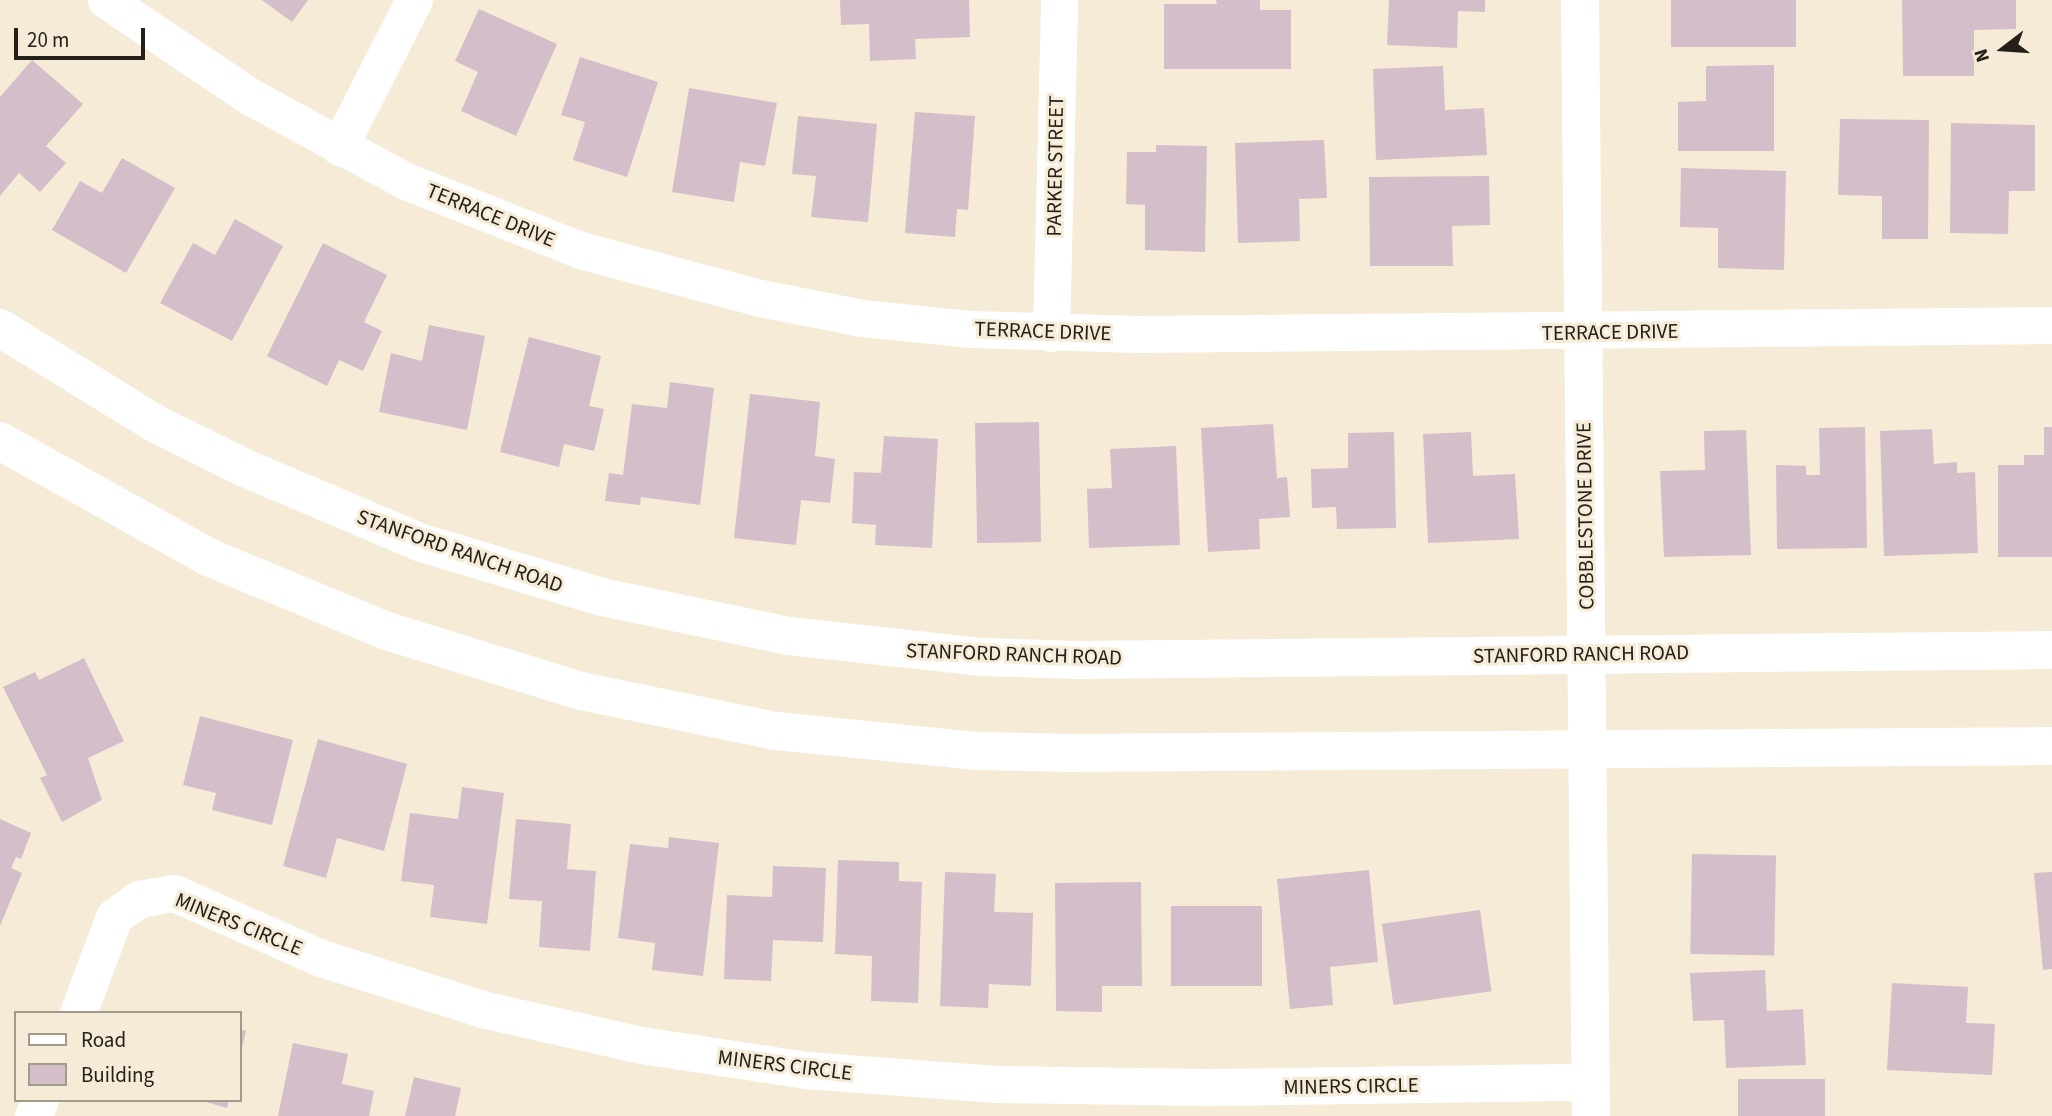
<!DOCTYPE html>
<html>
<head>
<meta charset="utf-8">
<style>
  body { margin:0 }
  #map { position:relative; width:2052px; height:1116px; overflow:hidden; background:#f6ebd7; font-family:"Source Sans 3",sans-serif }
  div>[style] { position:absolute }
  .building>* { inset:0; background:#d4bec9; transform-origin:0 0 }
  .minor>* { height:37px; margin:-18.5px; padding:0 18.5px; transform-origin:18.5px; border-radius:18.5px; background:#fff }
  .tertiary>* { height:38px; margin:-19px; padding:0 19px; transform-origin:19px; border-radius:19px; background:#fff }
  .secondary>* { height:38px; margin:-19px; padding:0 19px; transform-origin:19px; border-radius:19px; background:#fff }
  span { translate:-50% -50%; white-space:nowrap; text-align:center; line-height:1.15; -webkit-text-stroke:6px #f6ebd7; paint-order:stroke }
  .street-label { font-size:21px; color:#242019 }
  .legend { position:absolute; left:14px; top:1011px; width:228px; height:91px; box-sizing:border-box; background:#f6ebd7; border:2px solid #a29a8b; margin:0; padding:9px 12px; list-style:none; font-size:21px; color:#242019 }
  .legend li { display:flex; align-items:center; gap:14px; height:35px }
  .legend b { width:35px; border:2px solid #a29a8b }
  .north { position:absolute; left:1968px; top:14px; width:70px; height:70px; -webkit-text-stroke:5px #f6ebd7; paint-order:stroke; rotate:253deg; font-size:19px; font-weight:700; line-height:28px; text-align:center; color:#242019 }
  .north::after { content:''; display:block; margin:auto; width:24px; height:32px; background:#242019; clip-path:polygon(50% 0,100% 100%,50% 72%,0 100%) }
  .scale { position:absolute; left:14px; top:28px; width:131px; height:32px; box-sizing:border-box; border:4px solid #242019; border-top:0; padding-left:9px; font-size:21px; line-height:24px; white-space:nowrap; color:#242019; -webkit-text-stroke:5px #f6ebd7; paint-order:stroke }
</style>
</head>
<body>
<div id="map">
  <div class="building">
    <div style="clip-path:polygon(262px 0,308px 0,292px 22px)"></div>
    <div style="clip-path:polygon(840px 0,969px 0,970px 37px,915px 39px,916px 59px,870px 61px,869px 24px,841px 25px)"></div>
    <div style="clip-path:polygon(1216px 0,1260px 0,1260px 10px,1291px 10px,1291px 69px,1164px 69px,1164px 4px,1217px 4px)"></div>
    <div style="clip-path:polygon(1389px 0,1485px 0,1485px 12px,1458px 11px,1457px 48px,1387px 45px)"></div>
    <div style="left:1671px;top:0;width:125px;height:47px"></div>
    <div style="clip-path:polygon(1902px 0,2016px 0,2016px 29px,1974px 30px,1974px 76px,1903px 76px)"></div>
    <div style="clip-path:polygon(479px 9px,557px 44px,516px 136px,461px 111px,478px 72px,455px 61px)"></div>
    <div style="clip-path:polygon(580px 57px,658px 82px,627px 177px,573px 160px,585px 122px,561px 115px)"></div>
    <div style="clip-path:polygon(32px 60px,83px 104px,46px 146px,66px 163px,40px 192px,19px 173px,0 196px,0 97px)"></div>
    <div style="clip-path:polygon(1774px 65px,1774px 151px,1678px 151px,1678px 102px,1706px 101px,1706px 66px)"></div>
    <div style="clip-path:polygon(1443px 66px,1445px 110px,1484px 108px,1487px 155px,1376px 160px,1373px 69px)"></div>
    <div style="clip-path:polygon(689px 88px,777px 103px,765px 166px,740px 162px,734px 202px,672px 192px)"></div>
    <div style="clip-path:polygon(915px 112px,975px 116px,968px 210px,957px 209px,955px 237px,905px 233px)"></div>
    <div style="clip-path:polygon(798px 116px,877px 124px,868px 222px,811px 217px,816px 176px,792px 174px)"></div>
    <div style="clip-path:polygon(1840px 119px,1929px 120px,1928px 239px,1882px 239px,1882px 196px,1838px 195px)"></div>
    <div style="clip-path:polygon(1951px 123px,2035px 125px,2035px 191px,2009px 191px,2008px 234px,1950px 233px)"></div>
    <div style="clip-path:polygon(1324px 140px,1327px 198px,1299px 199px,1300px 241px,1238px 243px,1235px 143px)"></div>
    <div style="clip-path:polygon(1156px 145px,1207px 146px,1205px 252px,1145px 250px,1145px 205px,1126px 204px,1127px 152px,1156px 152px)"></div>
    <div style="clip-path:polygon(122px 158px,175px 188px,126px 273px,52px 230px,80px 181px,102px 193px)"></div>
    <div style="clip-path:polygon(1681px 168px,1786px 171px,1784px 270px,1718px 268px,1718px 228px,1680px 227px)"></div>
    <div style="clip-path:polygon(1489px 176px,1490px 225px,1452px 226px,1453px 266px,1370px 266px,1369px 177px)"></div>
    <div style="clip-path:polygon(235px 219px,283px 246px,232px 341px,160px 303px,193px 243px,215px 255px)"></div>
    <div style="clip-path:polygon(323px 243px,387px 275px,364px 322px,382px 331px,363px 371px,339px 360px,327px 386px,267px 356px)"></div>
    <div style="clip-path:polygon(429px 325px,485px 336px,467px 430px,379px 412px,391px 353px,422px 361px)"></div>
    <div style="clip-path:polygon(529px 337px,601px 356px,589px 406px,604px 409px,594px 451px,564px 444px,559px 467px,500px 452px)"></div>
    <div style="clip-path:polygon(670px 382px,714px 388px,700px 505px,641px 497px,640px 505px,605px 501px,609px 473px,623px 475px,632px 404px,667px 408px)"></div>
    <div style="clip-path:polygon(750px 394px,820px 402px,815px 456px,835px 459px,830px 503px,801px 500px,796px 545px,734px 538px)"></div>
    <div style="left:1039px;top:422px;width:120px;height:64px;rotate:89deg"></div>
    <div style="clip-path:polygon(1273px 424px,1277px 478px,1287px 477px,1290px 517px,1259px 519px,1260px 549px,1208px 552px,1201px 428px)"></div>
    <div style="clip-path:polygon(1865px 427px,1867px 548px,1777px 549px,1776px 465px,1806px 466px,1806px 475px,1820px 475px,1819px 428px)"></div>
    <div style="clip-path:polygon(2044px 427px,2052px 427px,2052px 557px,1998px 557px,1998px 465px,2024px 465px,2024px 455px,2044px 455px)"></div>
    <div style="clip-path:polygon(1932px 429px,1934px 464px,1957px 462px,1957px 473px,1975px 472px,1978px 553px,1884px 556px,1880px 431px)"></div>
    <div style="clip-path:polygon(1746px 430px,1751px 555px,1664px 557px,1660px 471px,1705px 470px,1704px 431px)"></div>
    <div style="clip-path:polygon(1394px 432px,1396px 528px,1337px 529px,1336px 507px,1312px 508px,1311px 469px,1348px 468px,1348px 433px)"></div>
    <div style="clip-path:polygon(1471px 432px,1473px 476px,1515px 474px,1519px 539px,1428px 543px,1423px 434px)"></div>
    <div style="clip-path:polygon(884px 436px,938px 439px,932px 548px,875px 545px,876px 525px,852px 523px,854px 472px,881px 473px)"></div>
    <div style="clip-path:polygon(1176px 446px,1180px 545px,1089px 548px,1087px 489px,1112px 488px,1110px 449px)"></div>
    <div style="clip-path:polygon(84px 658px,124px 741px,88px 758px,102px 800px,62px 822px,40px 778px,47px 775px,3px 687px,35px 672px,39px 680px)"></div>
    <div style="clip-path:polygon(200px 716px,293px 740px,272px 825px,212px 810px,216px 793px,183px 785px)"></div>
    <div style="clip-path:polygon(318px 739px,407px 764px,384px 851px,337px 838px,326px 878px,283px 866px)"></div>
    <div style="clip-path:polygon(462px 787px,504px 793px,487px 924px,430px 917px,434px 885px,401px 881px,410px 813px,458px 819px)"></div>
    <div style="clip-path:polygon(0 819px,31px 833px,21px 859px,16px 857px,11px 868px,22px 873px,0 926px)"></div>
    <div style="clip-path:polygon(516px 819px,571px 824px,567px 869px,596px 871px,590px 951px,539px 947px,542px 901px,509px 899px)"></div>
    <div style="clip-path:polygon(669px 837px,719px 843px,703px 976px,652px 970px,655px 943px,618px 938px,630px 844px,668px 848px)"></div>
    <div style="left:1692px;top:854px;width:84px;height:100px;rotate:1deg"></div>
    <div style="clip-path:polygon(838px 860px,899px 862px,899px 881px,922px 882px,918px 1003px,871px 1001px,872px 956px,835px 954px)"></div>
    <div style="clip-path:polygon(773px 866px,826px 868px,823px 942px,773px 940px,771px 981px,724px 979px,727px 895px,772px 897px)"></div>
    <div style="clip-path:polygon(1369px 870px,1378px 962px,1330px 967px,1333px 1005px,1290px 1009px,1277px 879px)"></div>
    <div style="clip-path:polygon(945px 872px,996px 874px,994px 912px,1033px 913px,1031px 986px,989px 984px,988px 1008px,940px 1006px)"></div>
    <div style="clip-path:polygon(2052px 872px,2052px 969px,2043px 970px,2034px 873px)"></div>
    <div style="clip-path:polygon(1141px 882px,1142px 986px,1102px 986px,1102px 1012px,1056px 1011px,1055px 883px)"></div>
    <div style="left:1171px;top:906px;width:91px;height:80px"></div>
    <div style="left:1480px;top:910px;width:82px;height:99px;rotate:82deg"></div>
    <div style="clip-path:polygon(1765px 970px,1767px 1011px,1803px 1009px,1806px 1065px,1726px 1068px,1724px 1020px,1693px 1021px,1690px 973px)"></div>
    <div style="clip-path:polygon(1892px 983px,1968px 987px,1966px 1023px,1995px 1024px,1992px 1075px,1887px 1070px)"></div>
    <div style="clip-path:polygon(240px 1029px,246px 1031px,241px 1052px,240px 1051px)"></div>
    <div style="clip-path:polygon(293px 1043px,348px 1054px,342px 1084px,374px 1091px,369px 1116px,278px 1116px)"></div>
    <div style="clip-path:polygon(414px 1077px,461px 1088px,455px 1116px,405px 1116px)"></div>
    <div style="left:1825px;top:1079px;width:37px;height:87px;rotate:90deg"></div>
    <div style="clip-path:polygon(199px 1100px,229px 1100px,227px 1108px)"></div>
  </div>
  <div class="minor">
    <div style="left:106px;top:0;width:174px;rotate:33.8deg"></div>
    <div style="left:251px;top:97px;width:176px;rotate:28.5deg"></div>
    <div style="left:406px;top:181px;width:187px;rotate:21.6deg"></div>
    <div style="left:580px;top:250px;width:186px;rotate:14.9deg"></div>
    <div style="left:760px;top:298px;width:104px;rotate:11.1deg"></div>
    <div style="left:862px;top:318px;width:110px;rotate:5.8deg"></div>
    <div style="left:971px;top:329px;width:166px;rotate:1.7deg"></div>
    <div style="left:1137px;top:334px;width:915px;rotate:-0.56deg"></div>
    <div style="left:339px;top:147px;width:165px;rotate:-63deg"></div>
    <div style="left:1051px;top:333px;width:333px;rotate:-88.6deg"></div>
    <div style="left:78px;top:1013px;width:103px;rotate:-69.4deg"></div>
    <div style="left:114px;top:917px;width:31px;rotate:-36deg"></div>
    <div style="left:139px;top:899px;width:36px;rotate:-10deg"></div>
    <div style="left:174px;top:893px;width:161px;rotate:23.9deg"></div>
    <div style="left:321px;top:958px;width:173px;rotate:17.5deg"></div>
    <div style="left:486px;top:1010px;width:159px;rotate:12.7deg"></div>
    <div style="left:641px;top:1045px;width:167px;rotate:8.6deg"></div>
    <div style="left:806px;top:1070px;width:191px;rotate:4.2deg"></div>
    <div style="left:996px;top:1084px;width:213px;rotate:0.8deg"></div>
    <div style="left:1209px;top:1087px;width:381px;rotate:-0.8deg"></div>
    <div style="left:33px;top:1116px;width:17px;rotate:-66deg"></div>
  </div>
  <div class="tertiary">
    <div style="left:1580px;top:0;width:1116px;rotate:89.44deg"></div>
  </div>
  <div class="secondary">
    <div style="left:0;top:328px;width:183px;rotate:31.6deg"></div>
    <div style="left:156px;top:424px;width:99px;rotate:26.3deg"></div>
    <div style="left:245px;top:468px;width:192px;rotate:23deg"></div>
    <div style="left:422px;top:543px;width:188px;rotate:16.7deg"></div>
    <div style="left:602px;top:597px;width:191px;rotate:11.8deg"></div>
    <div style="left:789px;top:636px;width:195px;rotate:6.2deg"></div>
    <div style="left:983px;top:657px;width:94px;rotate:1.8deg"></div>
    <div style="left:1077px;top:660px;width:975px;rotate:-0.59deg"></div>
    <div style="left:0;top:441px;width:238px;rotate:29.1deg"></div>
    <div style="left:208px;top:557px;width:194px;rotate:22.5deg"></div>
    <div style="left:387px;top:631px;width:203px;rotate:17.2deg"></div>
    <div style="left:581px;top:691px;width:199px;rotate:11.6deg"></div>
    <div style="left:776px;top:731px;width:203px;rotate:5.7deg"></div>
    <div style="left:978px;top:751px;width:96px;rotate:1.2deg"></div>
    <div style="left:1074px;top:753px;width:978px;rotate:-0.41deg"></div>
  </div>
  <div class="street-label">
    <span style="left:1055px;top:166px;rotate:-89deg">PARKER STREET</span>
    <span style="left:491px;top:215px;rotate:22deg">TERRACE DRIVE</span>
    <span style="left:1043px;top:331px;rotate:2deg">TERRACE DRIVE</span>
    <span style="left:1610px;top:332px;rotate:-1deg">TERRACE DRIVE</span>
    <span style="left:1585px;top:516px;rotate:-91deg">COBBLESTONE DRIVE</span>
    <span style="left:460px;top:551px;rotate:19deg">STANFORD RANCH ROAD</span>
    <span style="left:1014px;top:654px;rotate:2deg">STANFORD RANCH ROAD</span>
    <span style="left:1581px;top:654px;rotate:-1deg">STANFORD RANCH ROAD</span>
    <span style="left:239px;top:924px;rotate:22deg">MINERS CIRCLE</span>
    <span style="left:785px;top:1065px;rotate:7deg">MINERS CIRCLE</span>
    <span style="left:1351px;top:1086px;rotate:-1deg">MINERS CIRCLE</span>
  </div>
  <ul class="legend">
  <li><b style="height:9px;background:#fff"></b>Road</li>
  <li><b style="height:19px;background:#d4bec9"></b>Building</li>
  </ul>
  <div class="north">N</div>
  <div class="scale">20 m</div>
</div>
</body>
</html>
